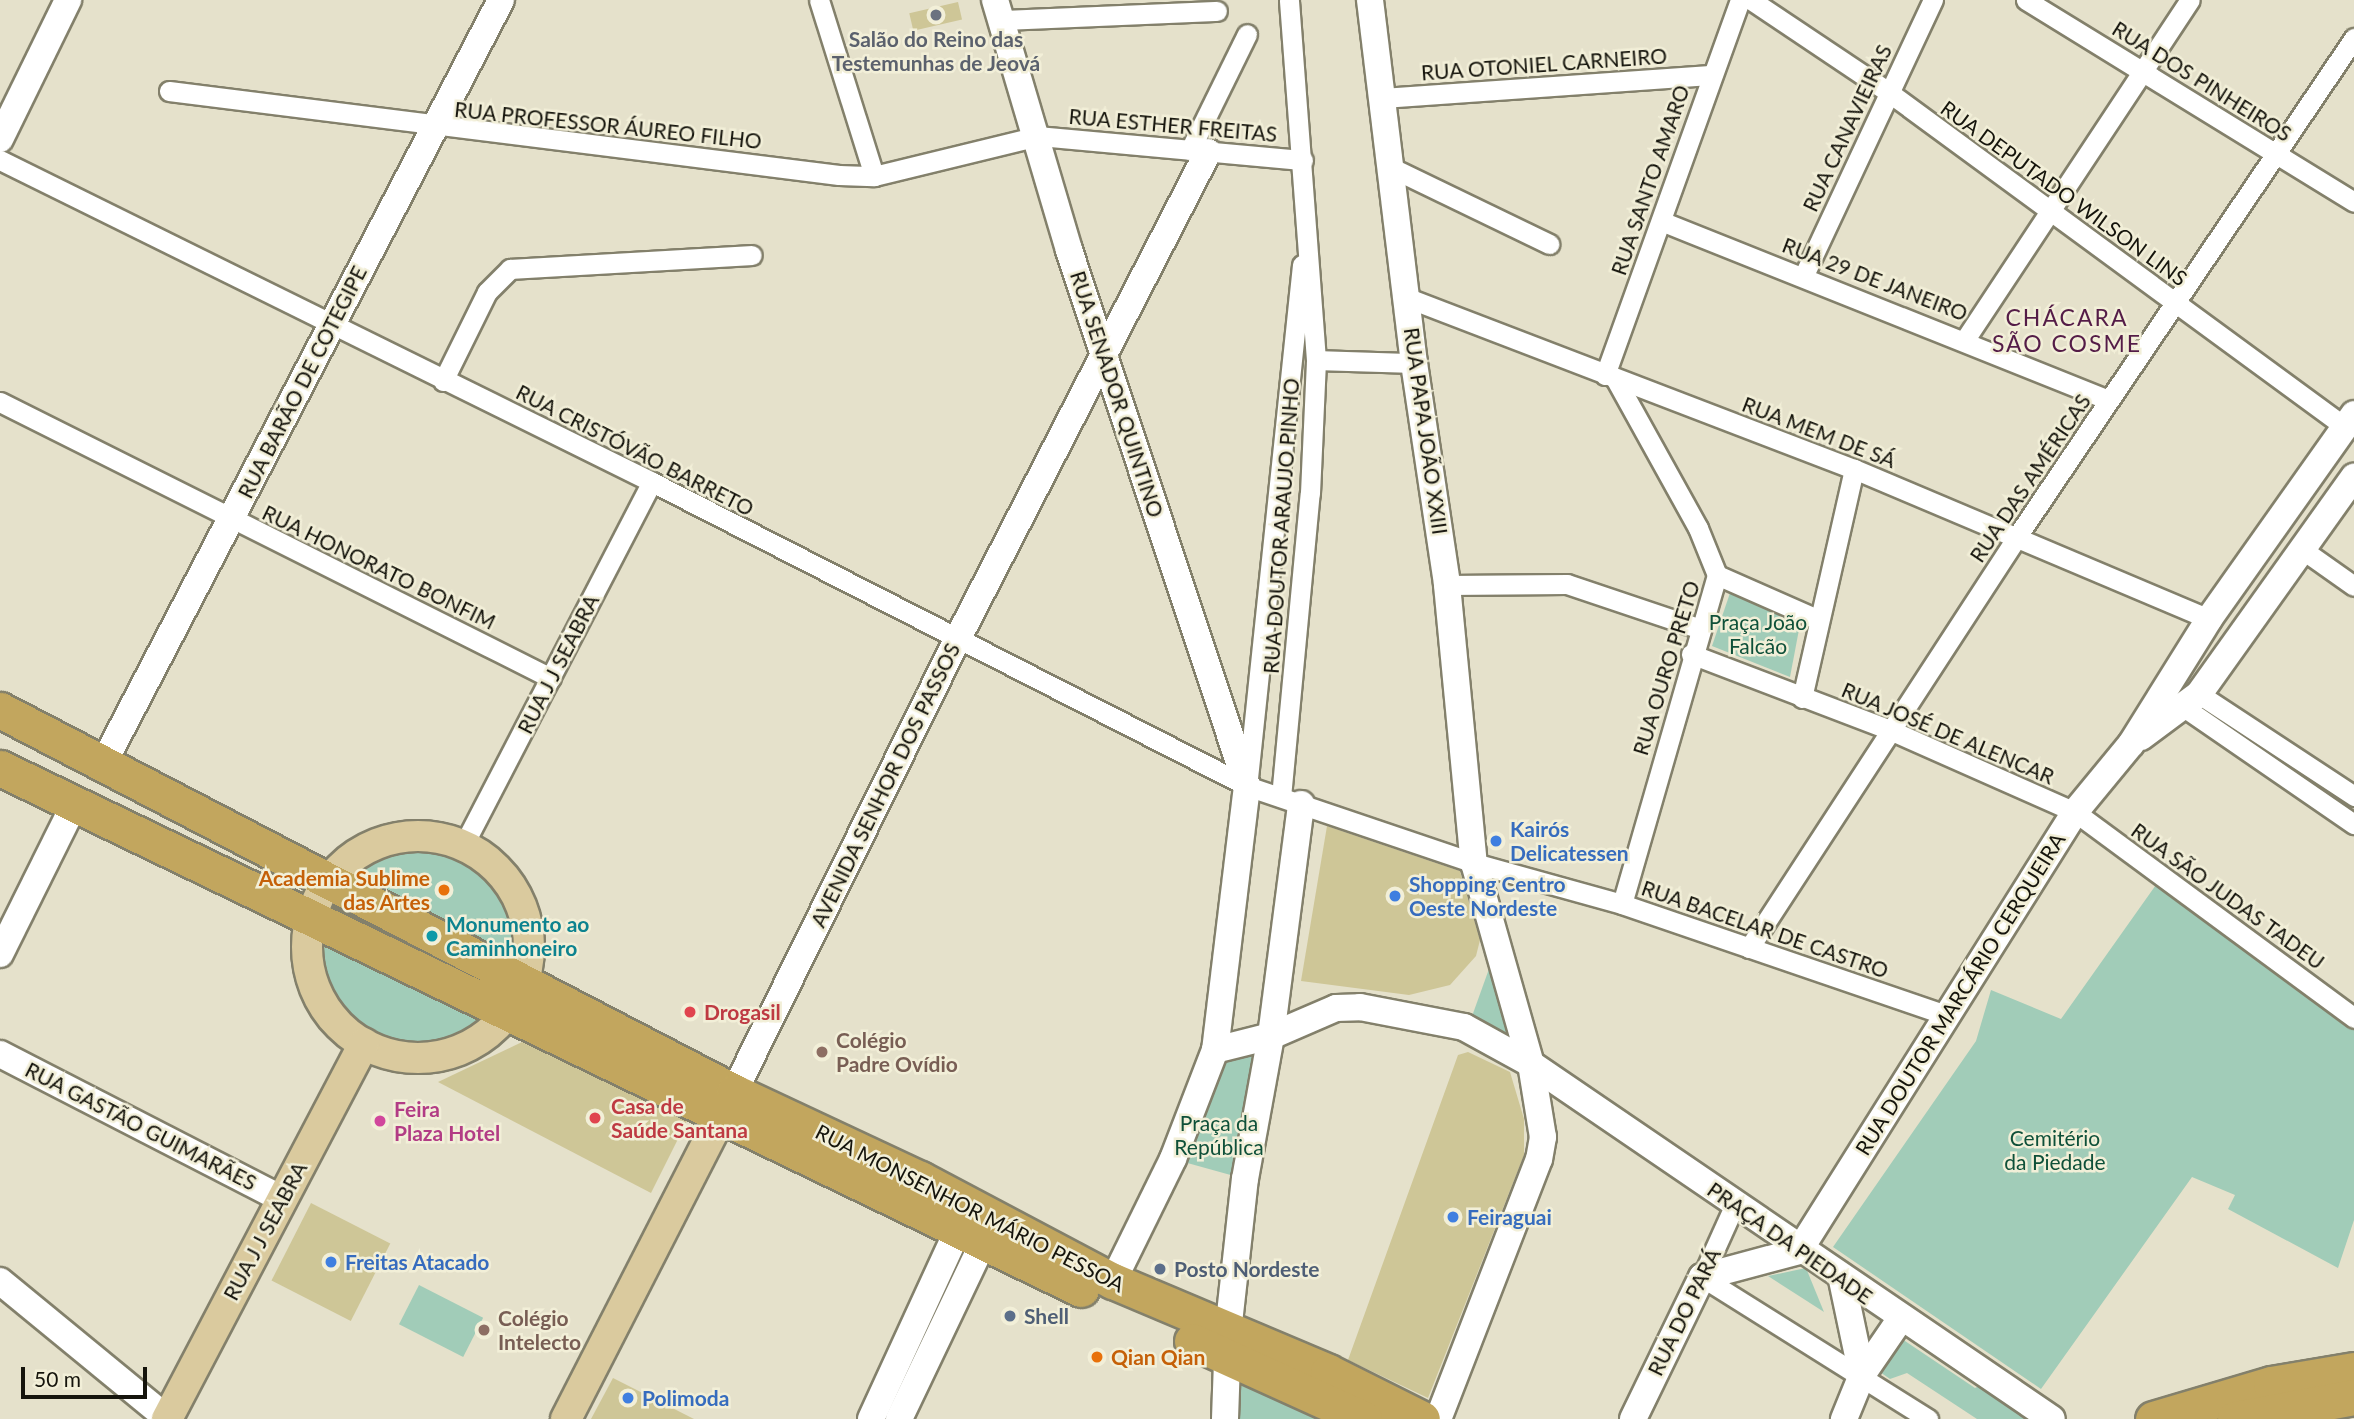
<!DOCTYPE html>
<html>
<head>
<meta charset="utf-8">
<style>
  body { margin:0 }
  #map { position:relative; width:2354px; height:1419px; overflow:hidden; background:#e5e1cb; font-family:Lato,sans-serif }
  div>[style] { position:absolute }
  .green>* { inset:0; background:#a1ccb8; transform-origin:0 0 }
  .round { border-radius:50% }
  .building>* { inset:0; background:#cec697; transform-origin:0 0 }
  .roads { filter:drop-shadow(2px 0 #83806b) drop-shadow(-2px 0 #83806b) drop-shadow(0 2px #83806b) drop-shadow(0 -2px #83806b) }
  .street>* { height:19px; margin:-9.5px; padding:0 9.5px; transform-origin:9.5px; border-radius:9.5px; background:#fff }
  .secondary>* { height:26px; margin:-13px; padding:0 13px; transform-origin:13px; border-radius:13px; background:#fff }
  .primary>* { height:30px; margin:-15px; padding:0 15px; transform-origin:15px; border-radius:15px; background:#daca9e }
  .primary>.ring { margin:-15px; padding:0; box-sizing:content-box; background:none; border:30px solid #daca9e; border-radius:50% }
  .highway>* { height:35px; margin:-17.5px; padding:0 17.5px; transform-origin:17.5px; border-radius:17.5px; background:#c2a65e }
  .dots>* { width:19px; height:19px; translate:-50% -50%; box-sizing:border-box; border:4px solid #f2efd8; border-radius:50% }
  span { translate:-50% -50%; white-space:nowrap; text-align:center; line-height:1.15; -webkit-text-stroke:5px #f2efd8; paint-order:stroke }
  .worship-label { font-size:21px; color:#5b616d; font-weight:700 }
  .street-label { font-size:21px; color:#15140c }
  .park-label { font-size:21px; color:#0e5039 }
  .shop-label { font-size:21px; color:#366cbe; font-weight:700 }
  .left { translate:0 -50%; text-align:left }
  .food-label { font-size:21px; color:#c56008; font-weight:700 }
  .right { translate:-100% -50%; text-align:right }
  .culture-label { font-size:21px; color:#0d838f; font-weight:700 }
  .health-label { font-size:21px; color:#be3a42; font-weight:700 }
  .education-label { font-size:21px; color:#785e54; font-weight:700 }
  .hotel-label { font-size:21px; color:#b23c85; font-weight:700 }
  .service-label { font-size:21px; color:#4e5e75; font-weight:700 }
  .neighbourhood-label { font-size:23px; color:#541c47; letter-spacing:2px }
  .scale { position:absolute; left:21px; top:1367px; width:126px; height:32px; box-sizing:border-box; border:4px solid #15140c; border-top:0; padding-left:9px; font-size:21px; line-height:24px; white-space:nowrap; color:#15140c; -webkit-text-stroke:5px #f2efd8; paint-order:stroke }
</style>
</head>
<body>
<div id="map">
  <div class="green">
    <div style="clip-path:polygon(1730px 593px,1801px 619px,1790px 677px,1712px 646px)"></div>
    <div class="round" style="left:307px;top:836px;width:222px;height:222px"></div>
    <div style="clip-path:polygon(2158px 882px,2354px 1030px,2354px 1220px,2338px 1268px,2228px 1209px,2235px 1195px,2192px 1177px,2041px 1389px,1833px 1247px,1976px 1041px,1991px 990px,2061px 1019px)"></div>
    <div style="clip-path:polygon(1494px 955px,1520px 1038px,1471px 1019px)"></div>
    <div style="clip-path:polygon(1271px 1036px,1245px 1179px,1173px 1159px,1215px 1050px)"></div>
    <div style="clip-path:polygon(1806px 1268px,1824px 1312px,1768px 1276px)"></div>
    <div style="left:419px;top:1285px;width:72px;height:44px;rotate:27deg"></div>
    <div style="clip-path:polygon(1902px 1339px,1975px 1388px,1985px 1383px,2041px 1419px,1977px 1419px,1907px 1373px,1890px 1379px,1880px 1372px)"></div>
    <div style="clip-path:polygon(1239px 1372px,1348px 1419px,1234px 1419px)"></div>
  </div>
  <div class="building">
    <div style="left:958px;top:2px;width:18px;height:50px;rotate:77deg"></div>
    <div style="clip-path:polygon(1327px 826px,1460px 871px,1480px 940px,1476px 956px,1450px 985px,1409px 995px,1301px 981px)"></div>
    <div style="clip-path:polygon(522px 1042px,687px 1121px,651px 1193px,438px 1082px)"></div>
    <div style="clip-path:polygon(1468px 1052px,1510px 1072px,1524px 1119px,1524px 1155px,1428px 1398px,1348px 1360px,1453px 1069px,1458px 1055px)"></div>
    <div style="left:311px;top:1203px;width:89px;height:87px;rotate:27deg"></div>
    <div style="clip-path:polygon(613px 1378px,694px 1419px,591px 1419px)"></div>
  </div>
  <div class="roads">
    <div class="street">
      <div style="left:819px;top:0;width:184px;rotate:72.6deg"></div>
      <div style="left:1751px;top:0;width:164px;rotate:33.8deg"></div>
      <div style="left:1887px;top:91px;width:568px;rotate:36.26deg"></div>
      <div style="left:2026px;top:0;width:385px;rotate:31.6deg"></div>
      <div style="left:1001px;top:20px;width:216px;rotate:-2.4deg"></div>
      <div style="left:169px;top:91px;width:675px;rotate:7.15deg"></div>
      <div style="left:839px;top:175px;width:35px;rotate:2deg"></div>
      <div style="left:874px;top:176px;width:169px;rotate:-13.7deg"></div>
      <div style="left:1038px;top:136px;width:266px;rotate:5.2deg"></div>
      <div style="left:1381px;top:98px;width:331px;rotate:-4deg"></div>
      <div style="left:1190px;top:150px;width:129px;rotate:-63.8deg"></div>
      <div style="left:0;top:160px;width:727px;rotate:26.28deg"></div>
      <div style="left:652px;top:482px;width:668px;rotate:27.06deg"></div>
      <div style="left:1247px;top:786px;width:240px;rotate:18.7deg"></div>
      <div style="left:1474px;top:863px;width:154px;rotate:15.5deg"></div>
      <div style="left:1622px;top:904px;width:343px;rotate:18.9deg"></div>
      <div style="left:1390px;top:167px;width:177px;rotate:25.8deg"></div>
      <div style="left:1661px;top:221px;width:482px;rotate:21.8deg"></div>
      <div style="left:1804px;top:275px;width:304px;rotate:-64.9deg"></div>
      <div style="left:1408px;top:298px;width:478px;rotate:21deg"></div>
      <div style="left:1854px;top:469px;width:385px;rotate:22.9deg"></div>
      <div style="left:1966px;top:338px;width:405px;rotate:-56.5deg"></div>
      <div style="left:1316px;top:360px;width:98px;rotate:1.8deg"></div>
      <div style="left:1605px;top:375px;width:399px;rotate:-70.2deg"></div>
      <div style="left:1616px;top:380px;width:169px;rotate:61deg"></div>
      <div style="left:1698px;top:528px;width:51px;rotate:68deg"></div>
      <div style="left:1717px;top:575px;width:342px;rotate:106.1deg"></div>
      <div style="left:443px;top:381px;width:99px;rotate:-63.7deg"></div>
      <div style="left:487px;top:292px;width:33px;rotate:-45deg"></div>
      <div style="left:510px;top:269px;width:242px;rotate:-3.3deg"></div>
      <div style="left:0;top:402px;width:616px;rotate:26.61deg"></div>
      <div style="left:2303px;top:550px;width:62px;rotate:35.2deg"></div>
      <div style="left:1717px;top:575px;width:111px;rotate:23.8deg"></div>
      <div style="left:1447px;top:585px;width:120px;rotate:-0.5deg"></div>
      <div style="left:1567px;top:584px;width:138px;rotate:18.6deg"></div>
      <div style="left:1691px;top:654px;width:213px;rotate:20.9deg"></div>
      <div style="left:1890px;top:730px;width:202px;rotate:23.9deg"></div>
      <div style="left:2075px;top:812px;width:347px;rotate:36.4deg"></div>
      <div style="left:2199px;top:694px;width:186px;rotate:33.3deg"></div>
      <div style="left:1802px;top:698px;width:235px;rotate:-77.2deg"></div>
      <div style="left:2185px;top:708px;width:205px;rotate:34.5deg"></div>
      <div style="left:1248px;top:778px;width:516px;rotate:-83.99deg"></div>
      <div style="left:1281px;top:797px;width:305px;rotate:-84.6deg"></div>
      <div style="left:1310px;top:493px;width:133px;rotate:-87.4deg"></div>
      <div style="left:1316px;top:360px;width:361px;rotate:-94.3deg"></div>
      <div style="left:463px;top:846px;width:410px;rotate:-62.6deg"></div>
      <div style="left:1749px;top:948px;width:493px;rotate:-56.9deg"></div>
      <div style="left:2018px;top:535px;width:600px;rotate:-55.94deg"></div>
      <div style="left:1735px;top:1204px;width:80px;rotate:114.3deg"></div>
      <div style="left:1702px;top:1277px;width:267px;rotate:32.1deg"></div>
    </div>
    <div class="secondary">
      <div style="left:995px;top:0;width:261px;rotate:73.5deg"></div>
      <div style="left:1069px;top:250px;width:565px;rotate:71.63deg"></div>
      <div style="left:1247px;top:786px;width:266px;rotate:96.9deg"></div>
      <div style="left:1215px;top:1050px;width:117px;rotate:111.1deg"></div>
      <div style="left:1173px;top:1159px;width:136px;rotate:116.2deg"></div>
      <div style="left:1370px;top:0;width:366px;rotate:83.1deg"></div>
      <div style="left:1414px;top:363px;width:224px;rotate:81.5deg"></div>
      <div style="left:1447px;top:585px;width:279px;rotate:84.5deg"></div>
      <div style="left:1474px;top:863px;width:209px;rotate:74.2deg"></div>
      <div style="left:1531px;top:1064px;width:74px;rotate:80.7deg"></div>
      <div style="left:1543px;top:1137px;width:22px;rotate:100deg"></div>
      <div style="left:1539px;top:1159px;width:279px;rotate:111.2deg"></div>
      <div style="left:0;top:139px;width:155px;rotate:-63.9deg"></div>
      <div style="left:2141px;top:737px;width:72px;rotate:-36.6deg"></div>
      <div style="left:2199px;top:694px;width:267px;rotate:-54.5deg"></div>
      <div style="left:103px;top:764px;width:861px;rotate:-62.48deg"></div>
      <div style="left:0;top:954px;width:166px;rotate:-63.6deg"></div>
      <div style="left:1215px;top:1050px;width:58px;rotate:-14deg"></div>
      <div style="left:1271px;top:1036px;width:71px;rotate:-23.3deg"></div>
      <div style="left:1336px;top:1008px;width:24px;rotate:-2deg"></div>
      <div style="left:1360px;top:1007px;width:106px;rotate:10.9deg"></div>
      <div style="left:1464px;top:1027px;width:77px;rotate:28.9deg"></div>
      <div style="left:1531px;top:1064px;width:630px;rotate:34.27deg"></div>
      <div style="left:0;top:1054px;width:317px;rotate:27.2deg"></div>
      <div style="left:734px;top:1092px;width:502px;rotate:-63.74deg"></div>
      <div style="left:956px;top:642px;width:551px;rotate:-62.78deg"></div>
      <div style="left:1842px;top:1280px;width:97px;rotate:78.1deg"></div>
      <div style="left:1862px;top:1375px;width:48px;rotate:112.2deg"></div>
      <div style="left:0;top:1281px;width:217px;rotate:39.4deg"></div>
      <div style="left:1862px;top:1375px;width:69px;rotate:-55.6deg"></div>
      <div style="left:871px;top:1419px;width:208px;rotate:-65.3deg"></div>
      <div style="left:899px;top:1419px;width:195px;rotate:-64.5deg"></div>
      <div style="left:1225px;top:1419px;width:87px;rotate:-88deg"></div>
      <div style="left:1228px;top:1332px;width:154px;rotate:-83.7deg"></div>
      <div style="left:1245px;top:1179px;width:145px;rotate:-79.7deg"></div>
      <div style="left:1271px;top:1036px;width:234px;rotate:-82.6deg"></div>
      <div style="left:1633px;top:1419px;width:158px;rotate:-64.1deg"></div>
      <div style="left:1702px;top:1277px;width:100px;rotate:-15deg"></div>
      <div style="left:1799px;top:1251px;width:519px;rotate:-57.84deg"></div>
      <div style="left:2075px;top:812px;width:88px;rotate:-50.5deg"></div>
      <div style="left:2131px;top:744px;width:147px;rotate:-58deg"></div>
      <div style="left:2209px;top:619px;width:251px;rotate:-54.7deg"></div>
    </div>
    <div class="primary">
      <div class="ring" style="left:307px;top:836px;width:192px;height:192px"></div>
      <div style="left:167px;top:1419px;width:424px;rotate:-62.3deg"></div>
      <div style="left:566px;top:1419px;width:364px;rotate:-62.9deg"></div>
    </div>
    <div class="highway">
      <div style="left:0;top:710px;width:827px;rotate:27.49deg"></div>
      <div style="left:734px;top:1092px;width:205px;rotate:25.1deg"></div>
      <div style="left:920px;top:1179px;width:218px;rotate:27.9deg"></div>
      <div style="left:1113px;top:1281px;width:233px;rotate:22.9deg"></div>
      <div style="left:1328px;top:1372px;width:105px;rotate:26.6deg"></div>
      <div style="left:0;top:768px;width:1200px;rotate:25.73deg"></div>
      <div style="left:1192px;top:1341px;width:189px;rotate:24.4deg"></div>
      <div style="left:2153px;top:1419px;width:123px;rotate:-16.5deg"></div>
      <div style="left:2271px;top:1384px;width:84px;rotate:-9.6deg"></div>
      <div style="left:2235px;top:1419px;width:121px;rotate:-10.5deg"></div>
    </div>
  </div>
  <div class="dots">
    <div style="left:936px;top:15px;background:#6b7280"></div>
    <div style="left:1496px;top:841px;background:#3f7fe0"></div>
    <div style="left:444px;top:890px;background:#e8710a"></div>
    <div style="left:1395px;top:896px;background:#3f7fe0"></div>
    <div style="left:432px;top:936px;background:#0f9aa8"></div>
    <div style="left:690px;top:1012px;background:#e0444e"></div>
    <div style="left:822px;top:1052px;background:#8d6e63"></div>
    <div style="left:595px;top:1118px;background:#e0444e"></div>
    <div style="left:380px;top:1121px;background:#d1479c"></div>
    <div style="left:1453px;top:1217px;background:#3f7fe0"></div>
    <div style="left:331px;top:1262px;background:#3f7fe0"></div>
    <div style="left:1160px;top:1269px;background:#5c6f8a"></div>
    <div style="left:1010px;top:1316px;background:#5c6f8a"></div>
    <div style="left:484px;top:1330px;background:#8d6e63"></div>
    <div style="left:1097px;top:1357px;background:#e8710a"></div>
    <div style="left:628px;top:1398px;background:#3f7fe0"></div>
  </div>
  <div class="worship-label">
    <span style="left:936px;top:51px">Salão do Reino das<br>Testemunhas de Jeová</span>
  </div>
  <div class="street-label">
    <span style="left:1544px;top:64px;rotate:-4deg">RUA OTONIEL CARNEIRO</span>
    <span style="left:2202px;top:81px;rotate:32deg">RUA DOS PINHEIROS</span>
    <span style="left:608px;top:125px;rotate:6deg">RUA PROFESSOR ÁUREO FILHO</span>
    <span style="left:1173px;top:125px;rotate:5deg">RUA ESTHER FREITAS</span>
    <span style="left:1847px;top:128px;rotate:-65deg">RUA CANAVIEIRAS</span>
    <span style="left:1650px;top:180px;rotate:-71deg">RUA SANTO AMARO</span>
    <span style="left:2064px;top:193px;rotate:36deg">RUA DEPUTADO WILSON LINS</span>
    <span style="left:1875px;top:279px;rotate:21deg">RUA 29 DE JANEIRO</span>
    <span style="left:302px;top:382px;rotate:-63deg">RUA BARÃO DE COTEGIPE</span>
    <span style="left:1117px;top:394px;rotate:72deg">RUA SENADOR QUINTINO</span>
    <span style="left:1426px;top:431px;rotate:82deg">RUA PAPA JOÃO XXIII</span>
    <span style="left:1819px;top:432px;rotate:21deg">RUA MEM DE SÁ</span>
    <span style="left:635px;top:450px;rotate:27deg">RUA CRISTÓVÃO BARRETO</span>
    <span style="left:2030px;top:478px;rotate:-56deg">RUA DAS AMÉRICAS</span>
    <span style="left:1281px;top:526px;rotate:-86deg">RUA DOUTOR ARAUJO PINHO</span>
    <span style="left:379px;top:567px;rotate:26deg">RUA HONORATO BONFIM</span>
    <span style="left:558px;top:664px;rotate:-63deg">RUA J J SEABRA</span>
    <span style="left:1666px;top:668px;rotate:-73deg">RUA OURO PRETO</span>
    <span style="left:1948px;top:733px;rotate:23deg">RUA JOSÉ DE ALENCAR</span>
    <span style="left:885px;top:785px;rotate:-64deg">AVENIDA SENHOR DOS PASSOS</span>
    <span style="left:2228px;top:896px;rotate:36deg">RUA SÃO JUDAS TADEU</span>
    <span style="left:1765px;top:929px;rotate:19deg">RUA BACELAR DE CASTRO</span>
    <span style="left:1960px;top:994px;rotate:-58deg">RUA DOUTOR MARCÁRIO CERQUEIRA</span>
    <span style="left:141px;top:1126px;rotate:27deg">RUA GASTÃO GUIMARÃES</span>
    <span style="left:970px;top:1208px;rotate:27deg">RUA MONSENHOR MÁRIO PESSOA</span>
    <span style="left:265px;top:1231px;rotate:-62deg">RUA J J SEABRA</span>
    <span style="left:1790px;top:1243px;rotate:35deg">PRAÇA DA PIEDADE</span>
    <span style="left:1684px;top:1312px;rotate:-64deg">RUA DO PARÁ</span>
  </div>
  <div class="park-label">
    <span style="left:1758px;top:634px">Praça João<br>Falcão</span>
    <span style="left:1219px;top:1135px">Praça da<br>República</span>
    <span style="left:2055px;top:1150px">Cemitério<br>da Piedade</span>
  </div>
  <div class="shop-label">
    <span class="left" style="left:1510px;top:841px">Kairós<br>Delicatessen</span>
    <span class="left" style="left:1409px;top:896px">Shopping Centro<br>Oeste Nordeste</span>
    <span class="left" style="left:1467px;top:1217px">Feiraguai</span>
    <span class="left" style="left:345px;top:1262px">Freitas Atacado</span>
    <span class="left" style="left:642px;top:1398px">Polimoda</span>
  </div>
  <div class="food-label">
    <span class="right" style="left:430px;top:890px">Academia Sublime<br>das Artes</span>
    <span class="left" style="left:1111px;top:1357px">Qian Qian</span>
  </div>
  <div class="culture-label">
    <span class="left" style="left:446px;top:936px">Monumento ao<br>Caminhoneiro</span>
  </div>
  <div class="health-label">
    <span class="left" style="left:704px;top:1012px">Drogasil</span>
    <span class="left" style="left:611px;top:1118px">Casa de<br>Saúde Santana</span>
  </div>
  <div class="education-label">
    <span class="left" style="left:836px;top:1052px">Colégio<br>Padre Ovídio</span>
    <span class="left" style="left:498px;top:1330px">Colégio<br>Intelecto</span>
  </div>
  <div class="hotel-label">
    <span class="left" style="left:394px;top:1121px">Feira<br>Plaza Hotel</span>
  </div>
  <div class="service-label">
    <span class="left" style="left:1174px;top:1269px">Posto Nordeste</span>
    <span class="left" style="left:1024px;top:1316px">Shell</span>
  </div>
  <div class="neighbourhood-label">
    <span style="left:2067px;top:330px">CHÁCARA<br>SÃO COSME</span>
  </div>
  <div class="scale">50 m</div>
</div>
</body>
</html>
